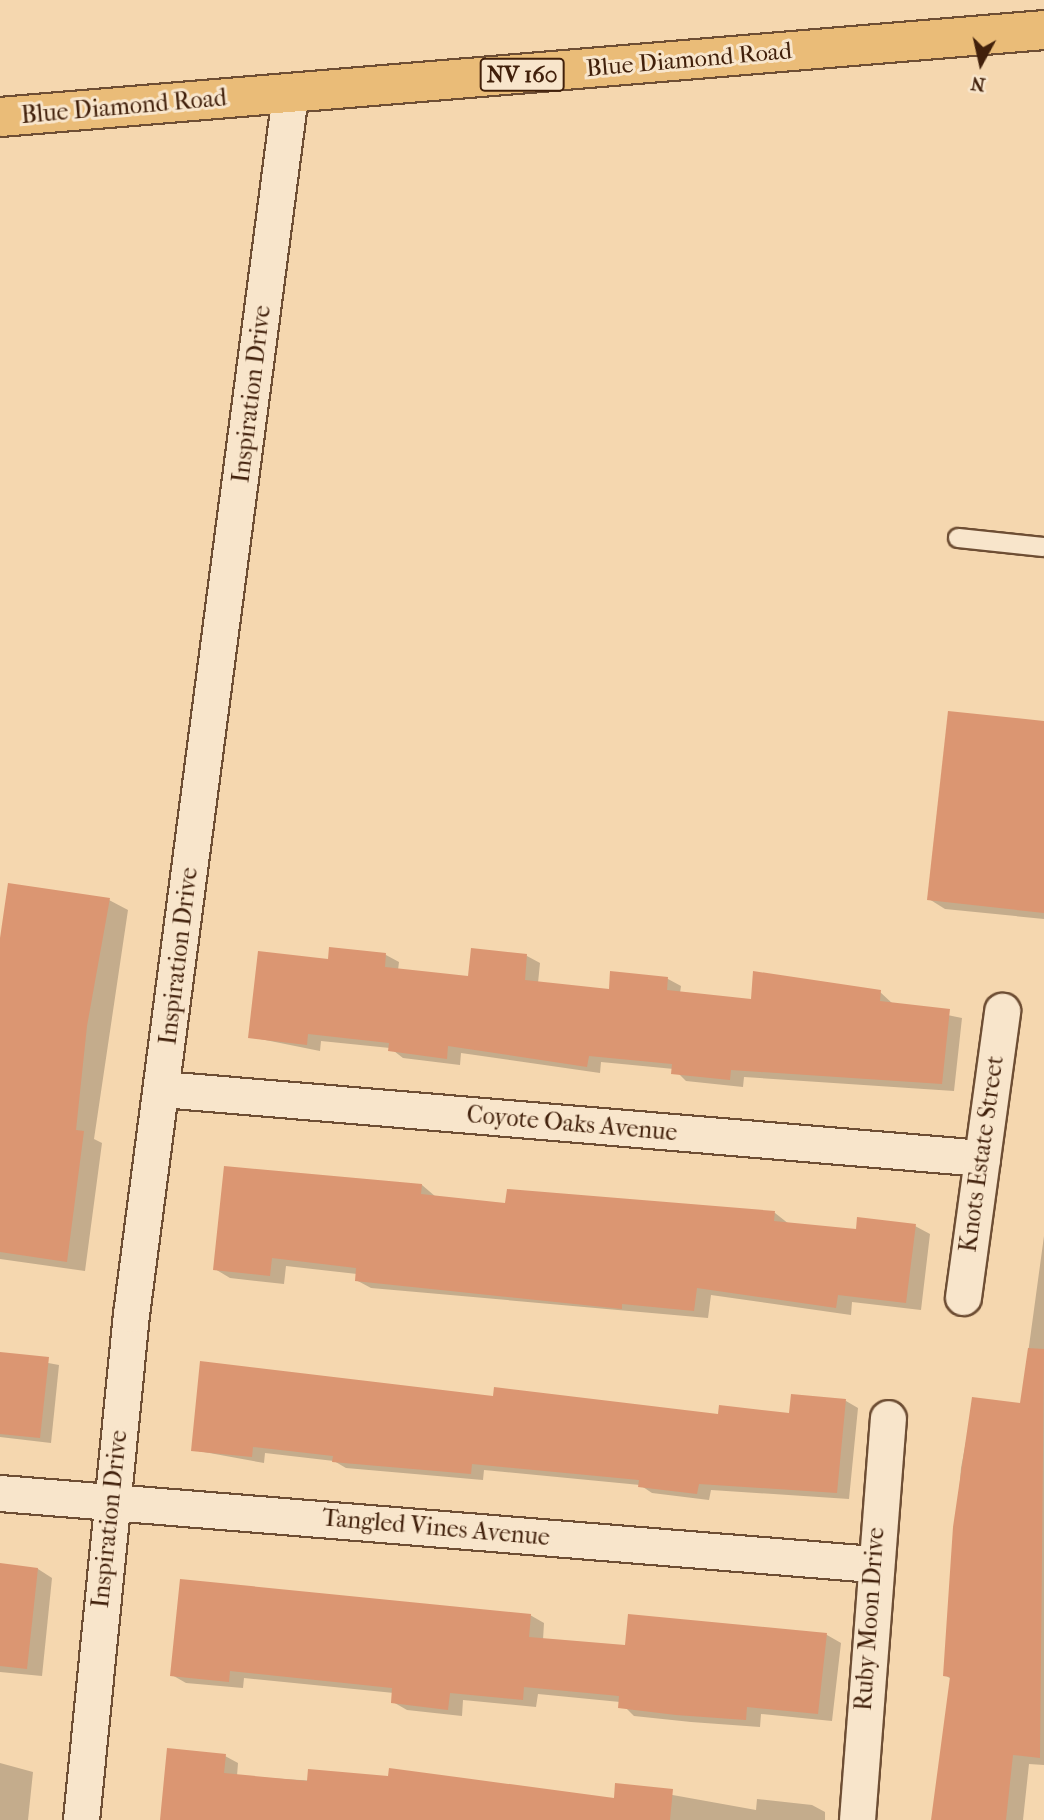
<!DOCTYPE html>
<html>
<head>
<meta charset="utf-8">
<style>
  body { margin:0 }
  #map { position:relative; width:1044px; height:1820px; overflow:hidden; background:#f5d7af; font-family:"IM FELL French Canon",serif }
  div>[style] { position:absolute }
  .shadow>* { inset:0; background:#0003 }
  .building>* { inset:0; background:#db9672 }
  .roads { filter:drop-shadow(2px 0 #6e4e34) drop-shadow(-2px 0 #6e4e34) drop-shadow(0 2px #6e4e34) drop-shadow(0 -2px #6e4e34) }
  .service>* { height:18px; margin:-9px; padding:0 9px; transform-origin:9px; border-radius:9px; background:#f8e5cb }
  .minor>* { height:35px; margin:-17.5px; padding:0 17.5px; transform-origin:17.5px; border-radius:17.5px; background:#f8e5cb }
  .trunk>* { height:38px; margin:-19px; padding:0 19px; transform-origin:19px; border-radius:19px; background:#eabc78 }
  span { translate:-50% -50%; white-space:nowrap; text-align:center; line-height:1.15; -webkit-text-stroke:6px #f8e5cb; paint-order:stroke }
  .shield-label span { padding:2px 5px; background:#f8e5cb; border:2px solid; border-radius:5px; -webkit-text-stroke-width:0 }
  .shield-label { font-size:23px; color:#41200b; font-weight:700 }
  .street-label { font-size:24px; color:#41200b }
  .north { position:absolute; left:946px; top:28px; width:70px; height:70px; -webkit-text-stroke:5px #f8e5cb; paint-order:stroke; rotate:188deg; font-size:19px; font-weight:700; line-height:28px; text-align:center; color:#41200b }
  .north::after { content:''; display:block; margin:auto; width:24px; height:32px; background:#41200b; clip-path:polygon(50% 0,100% 100%,50% 72%,0 100%) }
</style>
</head>
<body>
<div id="map">
  <div class="shadow">
    <div style="clip-path:polygon(1044px 723px,1044px 919px,945px 909px,929px 899px)"></div>
    <div style="clip-path:polygon(109px 900px,128px 910px,94px 1139px,102px 1143px,85px 1271px,0 1259px,0 954px)"></div>
    <div style="clip-path:polygon(386px 955px,399px 962px,398px 970px,470px 978px,527px 956px,540px 963px,538px 983px,610px 991px,612px 973px,668px 979px,681px 986px,680px 993px,752px 1001px,880px 992px,893px 1004px,962px 1018px,954px 1091px,744px 1077px,743px 1087px,686px 1081px,674px 1069px,601px 1062px,600px 1073px,461px 1053px,460px 1065px,403px 1058px,390px 1048px,321px 1041px,320px 1051px,250px 1037px,330px 961px)"></div>
    <div style="clip-path:polygon(226px 1168px,422px 1185px,436px 1197px,507px 1204px,775px 1213px,789px 1224px,857px 1231px,915px 1226px,930px 1234px,921px 1310px,852px 1302px,851px 1315px,711px 1295px,708px 1318px,371px 1288px,356px 1280px,357px 1274px,286px 1266px,284px 1284px,230px 1278px,215px 1269px)"></div>
    <div style="clip-path:polygon(1044px 1236px,1044px 1765px,1029px 1764px,1023px 1820px,934px 1820px,951px 1679px,945px 1675px,961px 1468px,974px 1399px,1021px 1405px)"></div>
    <div style="clip-path:polygon(0 1354px,59px 1365px,51px 1443px,0 1437px)"></div>
    <div style="clip-path:polygon(495px 1398px,719px 1416px,790px 1415px,846px 1401px,858px 1408px,849px 1499px,711px 1490px,709px 1500px,652px 1493px,640px 1485px,484px 1470px,483px 1480px,346px 1468px,334px 1461px,265px 1453px,264px 1463px,193px 1450px)"></div>
    <div style="clip-path:polygon(0 1566px,38px 1569px,52px 1578px,42px 1676px,0 1672px)"></div>
    <div style="clip-path:polygon(530px 1615px,544px 1623px,543px 1640px,626px 1647px,827px 1635px,841px 1643px,832px 1721px,761px 1714px,760px 1727px,691px 1722px,634px 1716px,620px 1702px,538px 1694px,536px 1707px,463px 1700px,462px 1716px,407px 1710px,393px 1702px,394px 1693px,244px 1678px,243px 1688px,186px 1683px,172px 1675px)"></div>
    <div style="clip-path:polygon(225px 1756px,238px 1763px,237px 1776px,615px 1800px,617px 1785px,756px 1810px,757px 1799px,812px 1805px,825px 1812px,825px 1820px,161px 1820px)"></div>
    <div style="clip-path:polygon(0 1763px,33px 1772px,28px 1820px,0 1820px)"></div>
  </div>
  <div class="building">
    <div style="clip-path:polygon(948px 711px,1044px 721px,1044px 913px,927px 900px)"></div>
    <div style="clip-path:polygon(8px 883px,110px 898px,87px 1026px,76px 1130px,84px 1131px,67px 1262px,0 1252px,0 938px)"></div>
    <div style="clip-path:polygon(329px 947px,386px 953px,385px 967px,468px 976px,471px 948px,527px 954px,525px 980px,609px 989px,610px 971px,668px 977px,667px 990px,751px 999px,753px 971px,881px 990px,880px 1001px,950px 1009px,942px 1084px,731px 1070px,730px 1080px,671px 1074px,672px 1064px,589px 1056px,587px 1067px,448px 1046px,447px 1059px,388px 1051px,389px 1043px,308px 1034px,307px 1045px,248px 1038px,258px 951px,328px 959px)"></div>
    <div style="clip-path:polygon(224px 1166px,422px 1184px,421px 1194px,505px 1203px,507px 1189px,775px 1211px,774px 1221px,856px 1229px,857px 1217px,916px 1224px,906px 1303px,838px 1295px,836px 1308px,697px 1288px,694px 1311px,622px 1304px,622px 1309px,355px 1281px,356px 1268px,272px 1258px,270px 1276px,213px 1270px)"></div>
    <div style="clip-path:polygon(1028px 1348px,1044px 1349px,1040px 1758px,1013px 1755px,1006px 1820px,931px 1820px,950px 1677px,943px 1676px,953px 1527px,972px 1397px,1020px 1403px)"></div>
    <div style="clip-path:polygon(0 1352px,49px 1357px,40px 1438px,0 1434px)"></div>
    <div style="clip-path:polygon(200px 1361px,493px 1396px,494px 1387px,718px 1414px,719px 1405px,789px 1413px,791px 1394px,846px 1399px,837px 1493px,699px 1484px,697px 1494px,638px 1487px,639px 1480px,472px 1464px,471px 1474px,332px 1462px,333px 1456px,253px 1447px,252px 1457px,191px 1451px)"></div>
    <div style="clip-path:polygon(0 1563px,38px 1568px,27px 1669px,0 1666px)"></div>
    <div style="clip-path:polygon(180px 1579px,531px 1614px,529px 1637px,625px 1645px,628px 1614px,827px 1633px,818px 1714px,747px 1707px,746px 1720px,676px 1715px,618px 1708px,619px 1696px,524px 1687px,523px 1700px,450px 1693px,448px 1710px,391px 1703px,392px 1688px,230px 1671px,229px 1682px,170px 1676px)"></div>
    <div style="clip-path:polygon(167px 1748px,226px 1754px,224px 1773px,307px 1781px,308px 1769px,388px 1776px,389px 1768px,614px 1798px,615px 1783px,673px 1789px,670px 1820px,160px 1820px)"></div>
  </div>
  <div class="roads">
    <div class="service">
      <div style="left:958px;top:538px;width:86px;rotate:6deg"></div>
    </div>
    <div class="minor">
      <div style="left:162px;top:1089px;width:823px;rotate:4.81deg"></div>
      <div style="left:963px;top:1297px;width:289px;rotate:-82.2deg"></div>
      <div style="left:0;top:1493px;width:875px;rotate:4.65deg"></div>
      <div style="left:81px;top:1820px;width:508px;rotate:-84.36deg"></div>
      <div style="left:131px;top:1314px;width:1230px;rotate:-82.57deg"></div>
      <div style="left:857px;top:1820px;width:403px;rotate:-85.6deg"></div>
    </div>
    <div class="trunk">
      <div style="left:0;top:117px;width:1048px;rotate:-4.76deg"></div>
    </div>
  </div>
  <div class="shield-label">
    <span style="left:522px;top:75px">NV 160</span>
  </div>
  <div class="street-label">
    <span style="left:689px;top:60px;rotate:-5deg">Blue Diamond Road</span>
    <span style="left:124px;top:107px;rotate:-5deg">Blue Diamond Road</span>
    <span style="left:252px;top:394px;rotate:-83deg">Inspiration Drive</span>
    <span style="left:179px;top:956px;rotate:-83deg">Inspiration Drive</span>
    <span style="left:572px;top:1124px;rotate:5deg">Coyote Oaks Avenue</span>
    <span style="left:982px;top:1154px;rotate:-82deg">Knots Estate Street</span>
    <span style="left:110px;top:1519px;rotate:-84deg">Inspiration Drive</span>
    <span style="left:436px;top:1528px;rotate:5deg">Tangled Vines Avenue</span>
    <span style="left:870px;top:1619px;rotate:-86deg">Ruby Moon Drive</span>
  </div>
  <div class="north">N</div>
</div>
</body>
</html>
